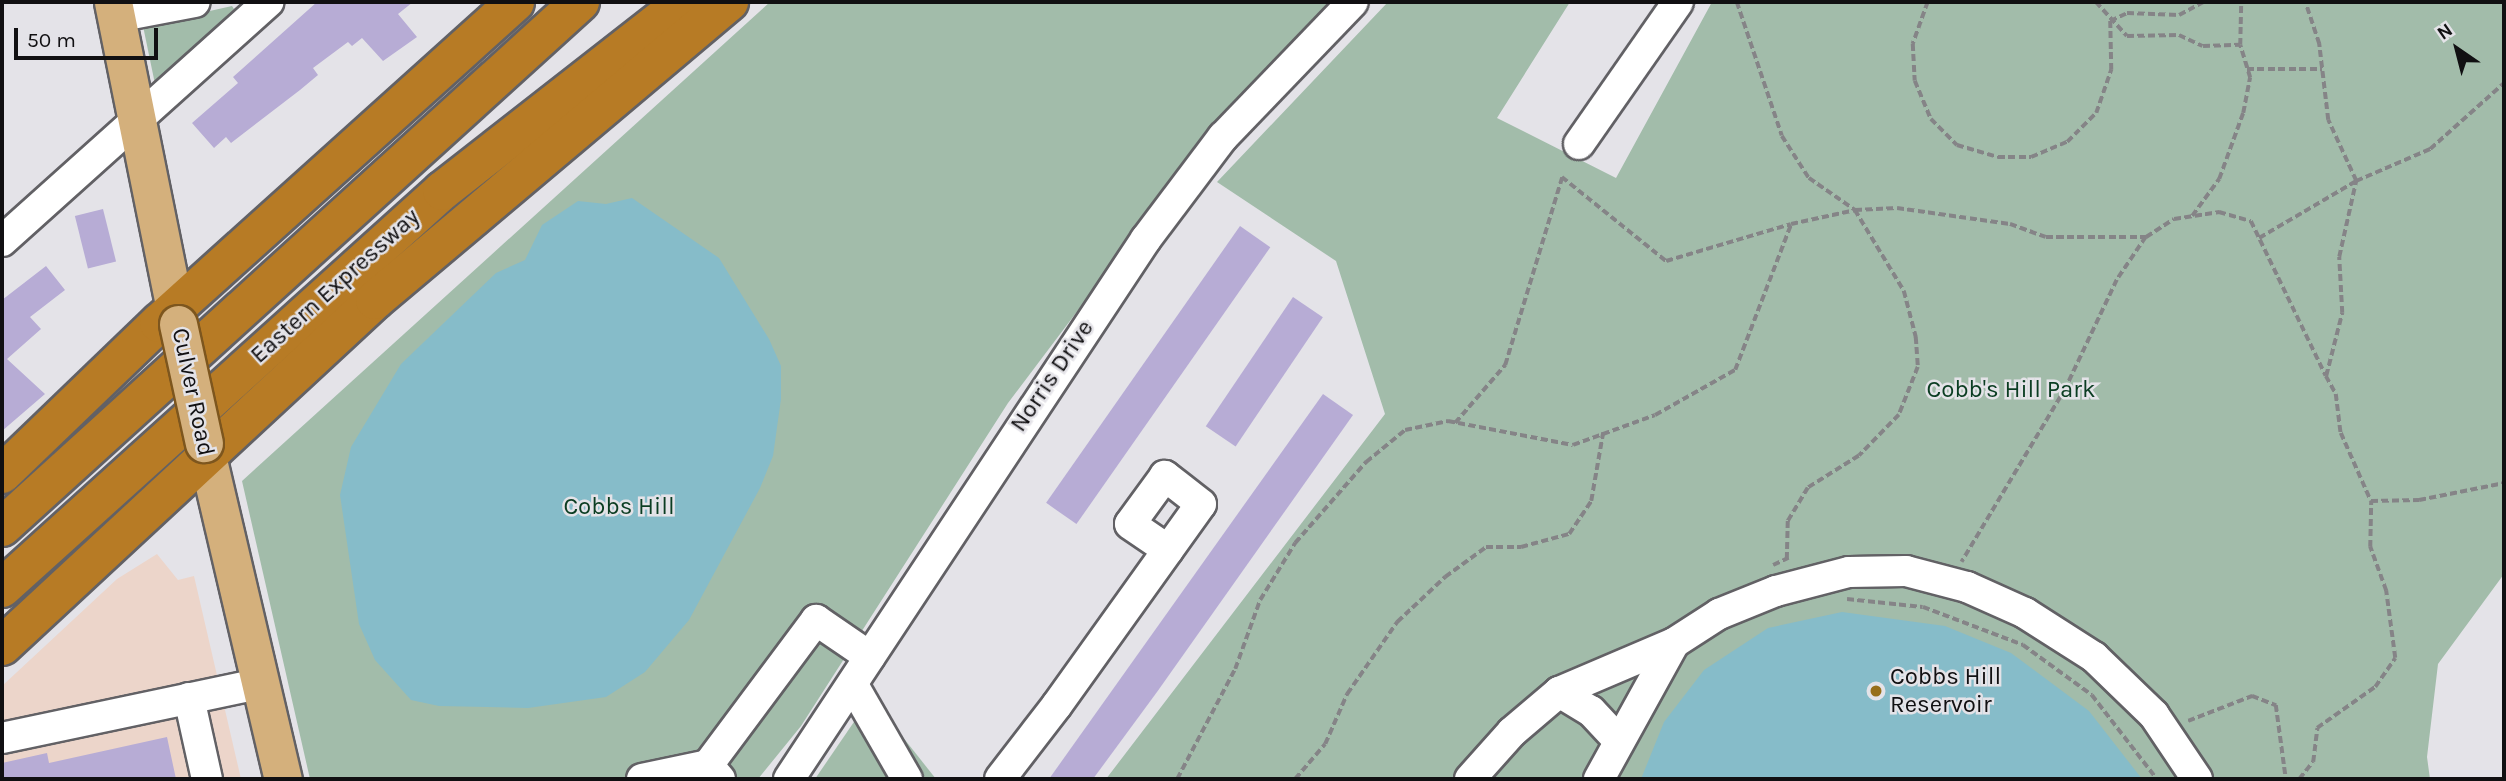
<!DOCTYPE html>
<html>
<head>
<meta charset="utf-8">
<style>
  body { margin:0 }
  #map { position:relative; width:2506px; height:781px; overflow:hidden; background:#e4e3e8; font-family:Karla,sans-serif }
  div>[style] { position:absolute }
  .commercial>* { inset:0; background:#ecd5ca }
  .green>* { inset:0; background:#a2bcaa }
  .water>* { inset:0; background:#86bcc9 }
  .building>* { inset:0; background:#b7acd5; transform-origin:0 0 }
  .path>* { height:3.5px; margin-top:-1.75px; transform-origin:0; background:repeating-linear-gradient(90deg,#858487 0 7px,transparent 0 10.5px) }
  .roads { filter:drop-shadow(2px 0 #626165) drop-shadow(-2px 0 #626165) drop-shadow(0 2px #626165) drop-shadow(0 -2px #626165) }
  .minor>* { height:30px; margin:-15px; padding:0 15px; transform-origin:15px; border-radius:15px; background:#fff }
  .major>* { height:37px; margin:-18.5px; padding:0 18.5px; transform-origin:18.5px; border-radius:18.5px; background:#d4b07c }
  .highway>* { height:38px; margin:-19px; padding:0 19px; transform-origin:19px; border-radius:19px; background:#b77b25 }
  .bridges { filter:drop-shadow(2px 0 #7d561e) drop-shadow(-2px 0 #7d561e) drop-shadow(0 2px #7d561e) drop-shadow(0 -2px #7d561e) }
  .major-bridge>* { height:37px; margin:-18.5px; padding:0 18.5px; transform-origin:18.5px; border-radius:18.5px; background:#d4b07c }
  .dots>* { width:19px; height:19px; translate:-50% -50%; box-sizing:border-box; border:4px solid #e4e3e8; border-radius:50% }
  span { translate:-50% -50%; white-space:nowrap; text-align:center; line-height:1.15; -webkit-text-stroke:5px #e4e3e8; paint-order:stroke }
  .street-label { font-size:24px; color:#111012 }
  .park-label { font-size:24px; color:#0b3d22 }
  .poi-label { font-size:24px; color:#111012 }
  .left { translate:0 -50%; text-align:left }
  .frame { position:absolute; inset:0; border:4px solid #111012; pointer-events:none }
  .north { position:absolute; left:2422px; top:14px; width:70px; height:70px; -webkit-text-stroke:5px #e4e3e8; paint-order:stroke; rotate:325deg; font-size:19px; font-weight:700; line-height:28px; text-align:center; color:#111012 }
  .north::after { content:''; display:block; margin:auto; width:24px; height:32px; background:#111012; clip-path:polygon(50% 0,100% 100%,50% 72%,0 100%) }
  .scale { position:absolute; left:14px; top:28px; width:144px; height:32px; box-sizing:border-box; border:4px solid #111012; border-top:0; padding-left:9px; font-size:21px; line-height:24px; white-space:nowrap; color:#111012; -webkit-text-stroke:5px #e4e3e8; paint-order:stroke }
</style>
</head>
<body>
<div id="map">
  <div class="commercial">
    <div style="clip-path:polygon(157px 554px,178px 580px,194px 576px,241px 779px,2px 779px,2px 686px,117px 579px)"></div>
  </div>
  <div class="green">
    <div style="clip-path:polygon(770px 2px,1331px 2px,1207px 139px,1008px 403px,801px 726px,758px 779px,310px 779px,242px 481px)"></div>
    <div style="clip-path:polygon(1388px 2px,1570px 2px,1497px 118px,1616px 178px,1712px 2px,2504px 2px,2504px 574px,2438px 664px,2427px 757px,2430px 779px,1106px 779px,1385px 414px,1336px 261px,1217px 182px)"></div>
    <div style="clip-path:polygon(232px 6px,234px 9px,155px 84px,143px 26px)"></div>
    <div style="clip-path:polygon(871px 697px,936px 779px,815px 779px)"></div>
  </div>
  <div class="water">
    <div style="clip-path:polygon(632px 198px,719px 258px,769px 339px,781px 366px,781px 399px,773px 456px,760px 488px,689px 620px,645px 672px,606px 697px,528px 708px,439px 706px,411px 700px,375px 660px,359px 624px,340px 495px,351px 447px,401px 364px,496px 273px,525px 260px,542px 225px,578px 201px,606px 204px)"></div>
    <div style="clip-path:polygon(1842px 612px,1945px 626px,2011px 653px,2089px 711px,2142px 779px,1641px 779px,1664px 722px,1704px 670px,1768px 628px)"></div>
  </div>
  <div class="building">
    <div style="clip-path:polygon(317px 2px,413px 2px,398px 14px,417px 37px,383px 61px,362px 38px,352px 46px,348px 42px,313px 68px,318px 75px,300px 90px,231px 143px,226px 137px,214px 148px,192px 123px,238px 83px,233px 77px)"></div>
    <div style="left:103px;top:209px;width:54px;height:29px;rotate:76deg"></div>
    <div style="left:1240px;top:226px;width:37px;height:338px;rotate:35deg"></div>
    <div style="clip-path:polygon(46px 266px,65px 290px,30px 317px,41px 329px,7px 359px,45px 394px,2px 431px,2px 300px)"></div>
    <div style="left:1293px;top:297px;width:36px;height:156px;rotate:34deg"></div>
    <div style="clip-path:polygon(1323px 394px,1353px 415px,1157px 692px,1093px 779px,1049px 779px)"></div>
    <div style="clip-path:polygon(167px 737px,176px 779px,2px 779px,2px 763px,47px 753px,49px 763px)"></div>
  </div>
  <div class="path">
    <div style="left:1737px;top:2px;width:141px;rotate:71.4deg"></div>
    <div style="left:1782px;top:136px;width:50px;rotate:57.3deg"></div>
    <div style="left:1809px;top:178px;width:56px;rotate:34.8deg"></div>
    <div style="left:1855px;top:210px;width:95px;rotate:58.8deg"></div>
    <div style="left:1904px;top:291px;width:48px;rotate:75.4deg"></div>
    <div style="left:1916px;top:337px;width:30px;rotate:86deg"></div>
    <div style="left:1918px;top:367px;width:52px;rotate:111.6deg"></div>
    <div style="left:1899px;top:415px;width:57px;rotate:134.3deg"></div>
    <div style="left:1859px;top:456px;width:60px;rotate:147.9deg"></div>
    <div style="left:1808px;top:488px;width:39px;rotate:121deg"></div>
    <div style="left:1788px;top:521px;width:42px;rotate:91.4deg"></div>
    <div style="left:1928px;top:2px;width:45px;rotate:109.7deg"></div>
    <div style="left:1913px;top:44px;width:37px;rotate:87deg"></div>
    <div style="left:1915px;top:81px;width:41px;rotate:67.2deg"></div>
    <div style="left:1931px;top:119px;width:37px;rotate:45deg"></div>
    <div style="left:1957px;top:145px;width:43px;rotate:16.3deg"></div>
    <div style="left:1998px;top:157px;width:33px"></div>
    <div style="left:2031px;top:157px;width:39px;rotate:-23deg"></div>
    <div style="left:2067px;top:142px;width:41px;rotate:-45deg"></div>
    <div style="left:2096px;top:113px;width:46px;rotate:-70.8deg"></div>
    <div style="left:2111px;top:70px;width:49px;rotate:-91.2deg"></div>
    <div style="left:2110px;top:21px;width:19px;rotate:-25deg"></div>
    <div style="left:2127px;top:13px;width:52px;rotate:2.2deg"></div>
    <div style="left:2179px;top:15px;width:27px;rotate:-28deg"></div>
    <div style="left:2096px;top:2px;width:46px;rotate:47.6deg"></div>
    <div style="left:2127px;top:36px;width:52px;rotate:-1.1deg"></div>
    <div style="left:2179px;top:35px;width:26px;rotate:25deg"></div>
    <div style="left:2203px;top:46px;width:37px;rotate:-2deg"></div>
    <div style="left:2247px;top:69px;width:75px"></div>
    <div style="left:2192px;top:216px;width:46px;rotate:-53.9deg"></div>
    <div style="left:2219px;top:179px;width:70px;rotate:-70deg"></div>
    <div style="left:2243px;top:113px;width:36px;rotate:-79deg"></div>
    <div style="left:2250px;top:78px;width:34px;rotate:-107deg"></div>
    <div style="left:2240px;top:45px;width:43px;rotate:-88.7deg"></div>
    <div style="left:2146px;top:237px;width:33px;rotate:-33deg"></div>
    <div style="left:2174px;top:219px;width:46px;rotate:-8.8deg"></div>
    <div style="left:2219px;top:212px;width:33px;rotate:16deg"></div>
    <div style="left:2251px;top:221px;width:172px;rotate:64.2deg"></div>
    <div style="left:2326px;top:376px;width:65px;rotate:-75.7deg"></div>
    <div style="left:2342px;top:313px;width:56px;rotate:-93.1deg"></div>
    <div style="left:2339px;top:257px;width:78px;rotate:-77.4deg"></div>
    <div style="left:2356px;top:181px;width:67px;rotate:-114.7deg"></div>
    <div style="left:2328px;top:120px;width:77px;rotate:-96.8deg"></div>
    <div style="left:2319px;top:44px;width:44px;rotate:-108.4deg"></div>
    <div style="left:2259px;top:238px;width:113px;rotate:-30.4deg"></div>
    <div style="left:2356px;top:181px;width:81px;rotate:-23.4deg"></div>
    <div style="left:2430px;top:149px;width:99px;rotate:-41.7deg"></div>
    <div style="left:2326px;top:376px;width:21px;rotate:61deg"></div>
    <div style="left:2336px;top:394px;width:39px;rotate:83deg"></div>
    <div style="left:2341px;top:433px;width:74px;rotate:66.2deg"></div>
    <div style="left:1455px;top:423px;width:77px;rotate:-49.2deg"></div>
    <div style="left:1505px;top:365px;width:196px;rotate:-73.1deg"></div>
    <div style="left:1562px;top:177px;width:134px;rotate:38.9deg"></div>
    <div style="left:1666px;top:261px;width:130px;rotate:-16.5deg"></div>
    <div style="left:1773px;top:565px;width:17px;rotate:-25deg"></div>
    <div style="left:1847px;top:599px;width:76px;rotate:6deg"></div>
    <div style="left:1923px;top:607px;width:107px;rotate:20.8deg"></div>
    <div style="left:2023px;top:645px;width:85px;rotate:35.9deg"></div>
    <div style="left:2092px;top:695px;width:106px;rotate:52.3deg"></div>
    <div style="left:2188px;top:721px;width:69px;rotate:-21.3deg"></div>
    <div style="left:2252px;top:696px;width:26px;rotate:21deg"></div>
    <div style="left:2276px;top:705px;width:75px;rotate:82.3deg"></div>
    <div style="left:1177px;top:779px;width:124px;rotate:-62.2deg"></div>
    <div style="left:1235px;top:669px;width:73px;rotate:-70.1deg"></div>
    <div style="left:1260px;top:600px;width:67px;rotate:-58.4deg"></div>
    <div style="left:1295px;top:543px;width:108px;rotate:-48.8deg"></div>
    <div style="left:1366px;top:462px;width:50px;rotate:-39.4deg"></div>
    <div style="left:1405px;top:430px;width:44px;rotate:-11.8deg"></div>
    <div style="left:1448px;top:421px;width:127px;rotate:10.9deg"></div>
    <div style="left:1573px;top:445px;width:87px;rotate:-20.1deg"></div>
    <div style="left:1655px;top:415px;width:92px;rotate:-29.4deg"></div>
    <div style="left:1735px;top:370px;width:156px;rotate:-69deg"></div>
    <div style="left:1791px;top:224px;width:66px;rotate:-12.3deg"></div>
    <div style="left:1855px;top:210px;width:42px;rotate:-2.7deg"></div>
    <div style="left:1897px;top:208px;width:114px;rotate:8.1deg"></div>
    <div style="left:2010px;top:224px;width:38px;rotate:20deg"></div>
    <div style="left:2046px;top:237px;width:100px"></div>
    <div style="left:2146px;top:237px;width:52px;rotate:124deg"></div>
    <div style="left:2117px;top:280px;width:119px;rotate:115.3deg"></div>
    <div style="left:2066px;top:388px;width:203px;rotate:120.9deg"></div>
    <div style="left:1295px;top:779px;width:46px;rotate:-49.4deg"></div>
    <div style="left:1325px;top:744px;width:55px;rotate:-66.3deg"></div>
    <div style="left:1347px;top:694px;width:88px;rotate:-55.2deg"></div>
    <div style="left:1397px;top:622px;width:66px;rotate:-43.2deg"></div>
    <div style="left:1445px;top:577px;width:51px;rotate:-36.2deg"></div>
    <div style="left:1486px;top:547px;width:35px"></div>
    <div style="left:1521px;top:547px;width:50px;rotate:-15.2deg"></div>
    <div style="left:1569px;top:534px;width:40px;rotate:-56deg"></div>
    <div style="left:1591px;top:501px;width:70px;rotate:-80.1deg"></div>
    <div style="left:2299px;top:779px;width:22px;rotate:-51deg"></div>
    <div style="left:2313px;top:762px;width:34px;rotate:-83deg"></div>
    <div style="left:2317px;top:728px;width:71px;rotate:-35.3deg"></div>
    <div style="left:2375px;top:687px;width:35px;rotate:-55deg"></div>
    <div style="left:2395px;top:658px;width:68px;rotate:-97.7deg"></div>
    <div style="left:2386px;top:591px;width:47px;rotate:-110deg"></div>
    <div style="left:2370px;top:547px;width:46px;rotate:-88.8deg"></div>
    <div style="left:2371px;top:501px;width:48px;rotate:-1.2deg"></div>
    <div style="left:2419px;top:500px;width:87px;rotate:-11.3deg"></div>
  </div>
  <div class="roads">
    <div class="minor">
      <div style="left:116px;top:17px;width:80px;rotate:-10.8deg"></div>
      <div style="left:1579px;top:144px;width:173px;rotate:-55.1deg"></div>
      <div style="left:2px;top:241px;width:358px;rotate:-41.9deg"></div>
      <div style="left:853px;top:685px;width:108px;rotate:60.1deg"></div>
      <div style="left:1559px;top:692px;width:37px;rotate:31deg"></div>
      <div style="left:1591px;top:711px;width:40px;rotate:47deg"></div>
      <div style="left:189px;top:698px;width:83px;rotate:77.5deg"></div>
      <div style="left:2px;top:738px;width:263px;rotate:-11.9deg"></div>
      <div style="left:642px;top:779px;width:67px;rotate:-12deg"></div>
      <div style="left:720px;top:779px;width:18px;rotate:-131deg"></div>
      <div style="left:708px;top:765px;width:181px;rotate:-53.3deg"></div>
      <div style="left:816px;top:620px;width:65px;rotate:34.4deg"></div>
      <div style="left:789px;top:779px;width:647px;rotate:-56.53deg"></div>
      <div style="left:1146px;top:239px;width:128px;rotate:-53deg"></div>
      <div style="left:1223px;top:137px;width:187px;rotate:-46.1deg"></div>
      <div style="left:1000px;top:779px;width:93px;rotate:-52.4deg"></div>
      <div style="left:1057px;top:705px;width:247px;rotate:-54.4deg"></div>
      <div style="left:1201px;top:504px;width:46px;rotate:-142.1deg"></div>
      <div style="left:1165px;top:476px;width:59px;rotate:126.1deg"></div>
      <div style="left:1130px;top:524px;width:46px;rotate:34.4deg"></div>
      <div style="left:1470px;top:779px;width:63px;rotate:-48.2deg"></div>
      <div style="left:1512px;top:732px;width:62px;rotate:-40.4deg"></div>
      <div style="left:1559px;top:692px;width:125px;rotate:-23.1deg"></div>
      <div style="left:1599px;top:779px;width:155px;rotate:-61.1deg"></div>
      <div style="left:1674px;top:643px;width:54px;rotate:-32.8deg"></div>
      <div style="left:1719px;top:614px;width:61px;rotate:-22deg"></div>
      <div style="left:1776px;top:591px;width:75px;rotate:-14.6deg"></div>
      <div style="left:1849px;top:572px;width:57px;rotate:-1deg"></div>
      <div style="left:1906px;top:571px;width:63px;rotate:14.7deg"></div>
      <div style="left:1967px;top:587px;width:64px;rotate:24.1deg"></div>
      <div style="left:2025px;top:613px;width:82px;rotate:32.5deg"></div>
      <div style="left:2094px;top:657px;width:83px;rotate:44deg"></div>
      <div style="left:2154px;top:715px;width:77px;rotate:56.1deg"></div>
    </div>
    <div class="major">
      <div style="left:113px;top:2px;width:328px;rotate:78.6deg"></div>
      <div style="left:204px;top:443px;width:345px;rotate:76.8deg"></div>
    </div>
    <div class="highway">
      <div style="left:2px;top:474px;width:218px;rotate:-43.9deg"></div>
      <div style="left:159px;top:323px;width:479px;rotate:-42deg"></div>
      <div style="left:2px;top:527px;width:781px;rotate:-42.25deg"></div>
      <div style="left:2px;top:588px;width:593px;rotate:-42.06deg"></div>
      <div style="left:442px;top:191px;width:307px;rotate:-38deg"></div>
      <div style="left:2px;top:646px;width:509px;rotate:-42.85deg"></div>
      <div style="left:375px;top:300px;width:463px;rotate:-40.1deg"></div>
    </div>
  </div>
  <div class="bridges">
    <div class="major-bridge">
      <div style="left:178px;top:324px;width:122px;rotate:77.7deg"></div>
    </div>
  </div>
  <div class="dots">
    <div style="left:1876px;top:691px;background:#976f1a"></div>
  </div>
  <div class="street-label">
    <span style="left:335px;top:286px;rotate:-42deg">Eastern Expressway</span>
    <span style="left:1052px;top:376px;rotate:-56deg">Norris Drive</span>
    <span style="left:193px;top:392px;rotate:78deg">Culver Road</span>
  </div>
  <div class="park-label">
    <span style="left:2011px;top:390px">Cobb's Hill Park</span>
    <span style="left:619px;top:507px">Cobbs Hill</span>
  </div>
  <div class="poi-label">
    <span class="left" style="left:1890px;top:691px">Cobbs Hill<br>Reservoir</span>
  </div>
  <div class="frame"></div>
  <div class="north">N</div>
  <div class="scale">50 m</div>
</div>
</body>
</html>
